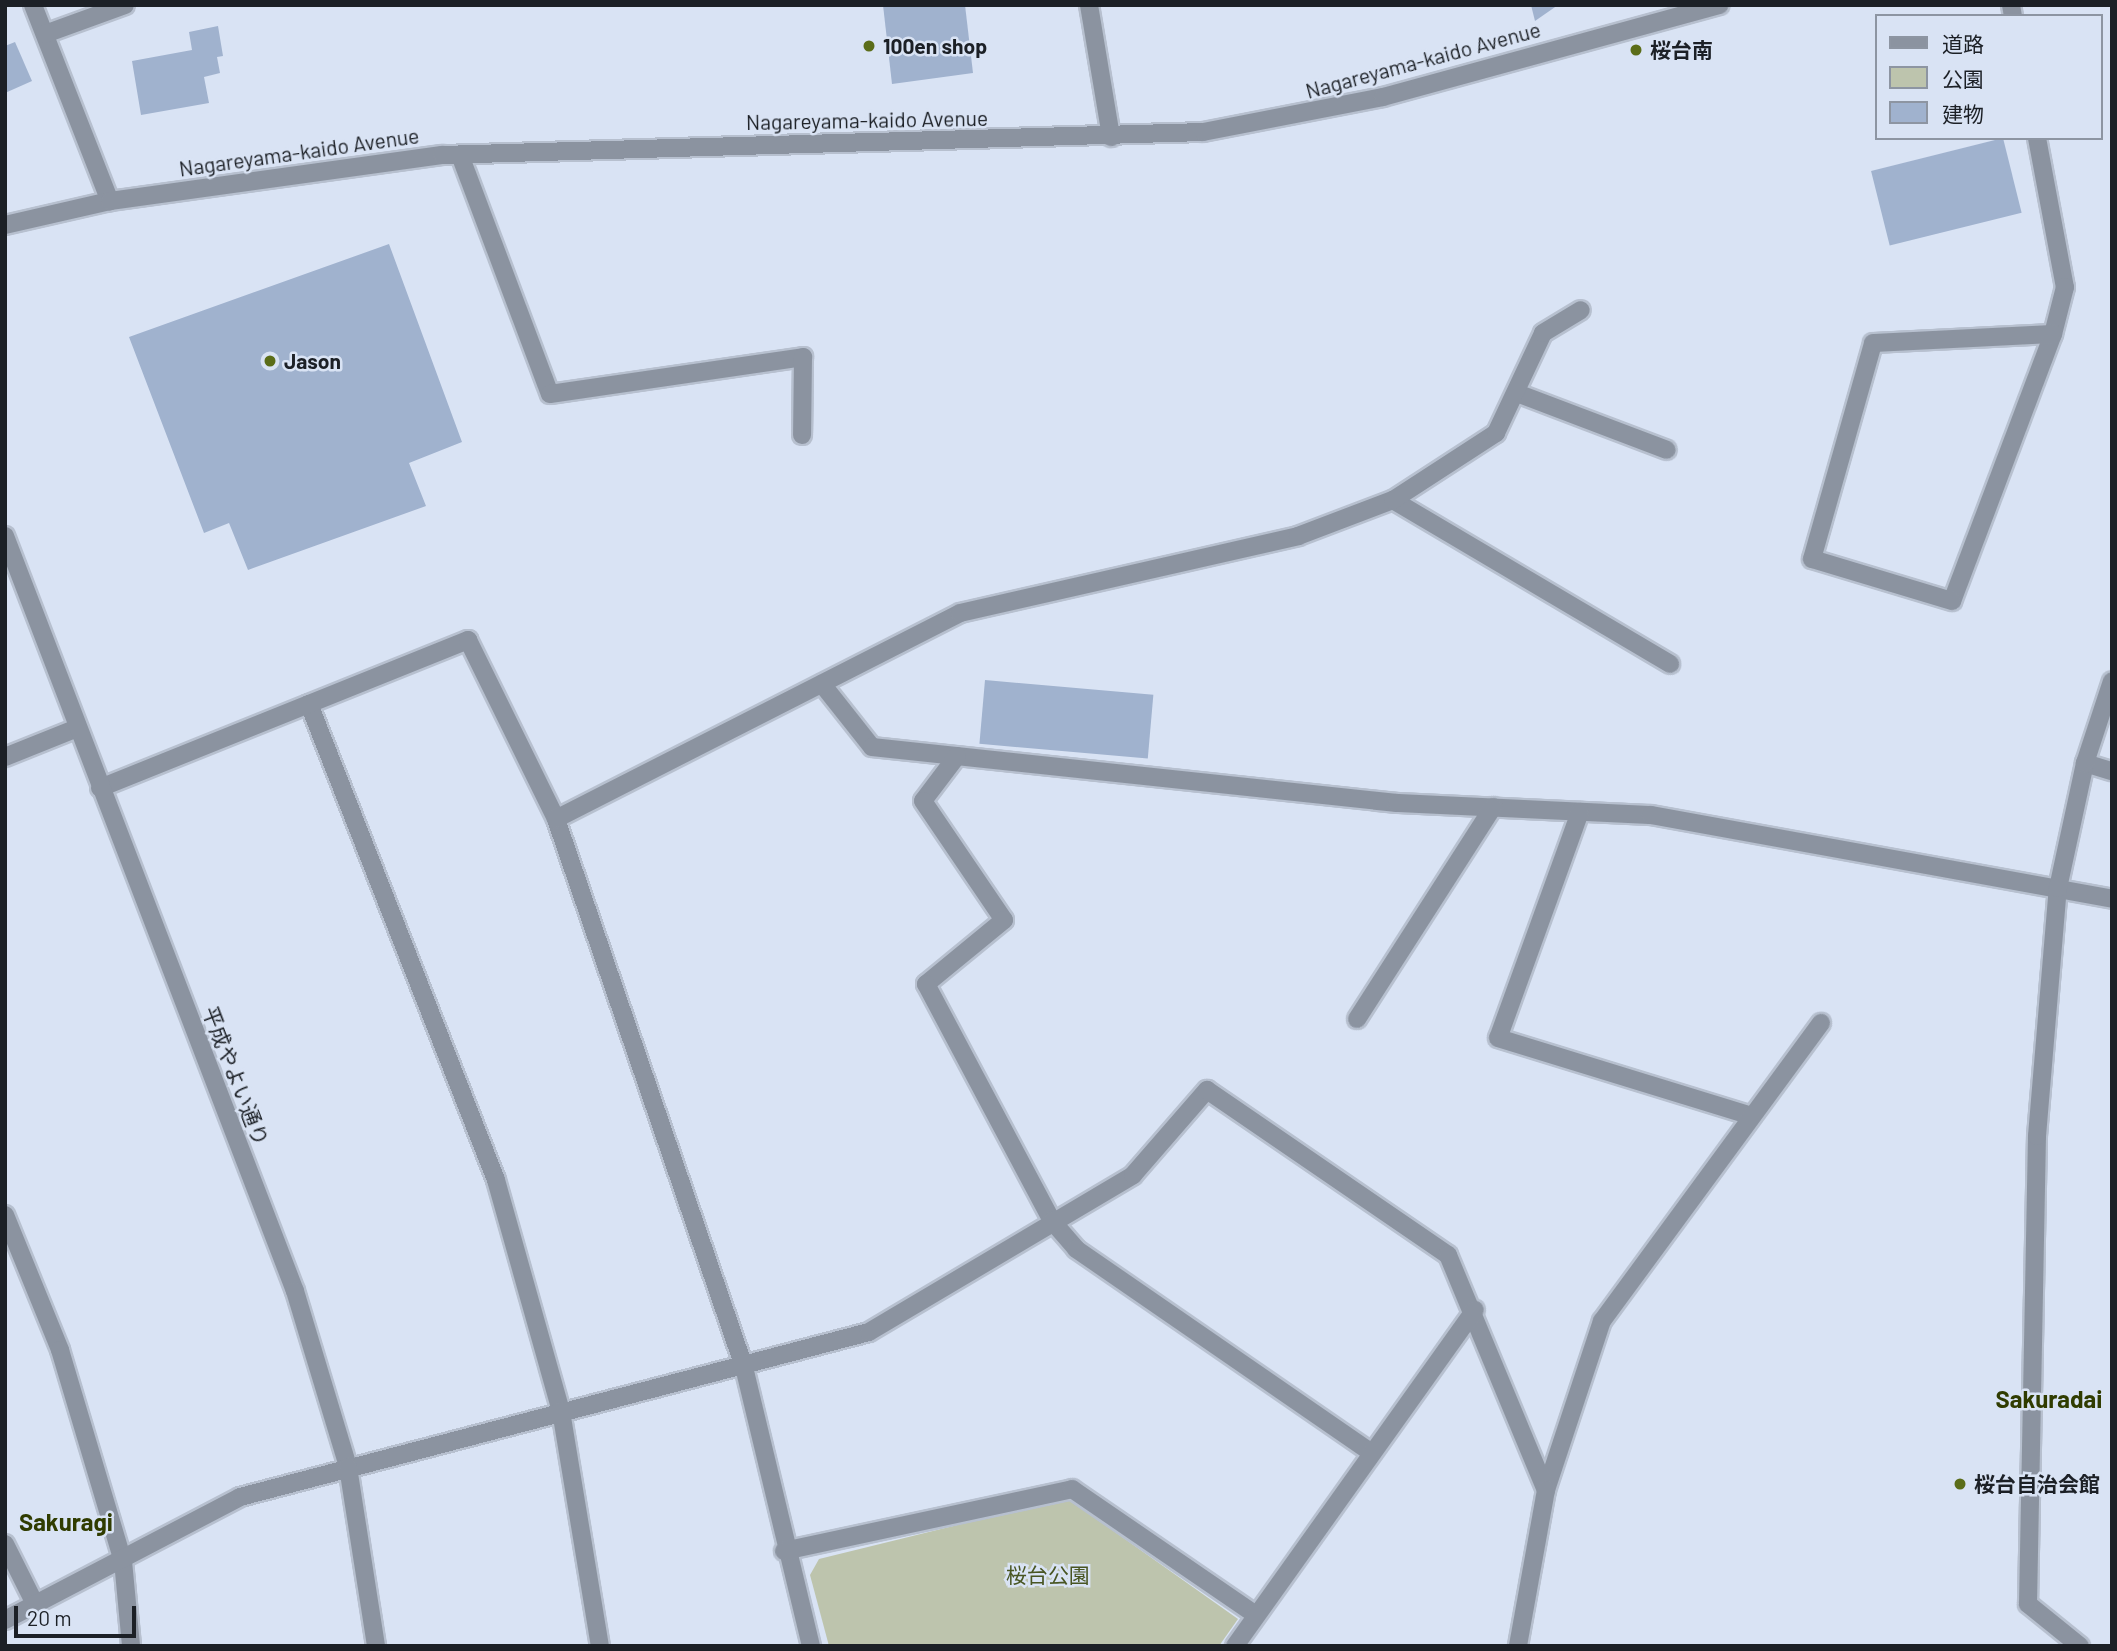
<!DOCTYPE html>
<html>
<head>
<meta charset="utf-8">
<style>
  body { margin:0 }
  #map { position:relative; width:2117px; height:1651px; overflow:hidden; background:#d9e3f4; font-family:Barlow,"Noto Sans JP",sans-serif }
  div>[style] { position:absolute }
  .green>* { inset:0; background:#bdc4ad }
  .building>* { inset:0; background:#a0b2ce; transform-origin:0 0 }
  .roads { filter:drop-shadow(2px 0 #b7c0cf) drop-shadow(-2px 0 #b7c0cf) drop-shadow(0 2px #b7c0cf) drop-shadow(0 -2px #b7c0cf) }
  .service>* { height:18px; margin:-9px; padding:0 9px; transform-origin:9px; border-radius:9px; background:#8b93a0 }
  .minor>* { height:18px; margin:-9px; padding:0 9px; transform-origin:9px; border-radius:9px; background:#8b93a0 }
  .tertiary>* { height:18px; margin:-9px; padding:0 9px; transform-origin:9px; border-radius:9px; background:#8b93a0 }
  .dots>* { width:19px; height:19px; translate:-50% -50%; box-sizing:border-box; border:4px solid #d9e3f4; border-radius:50% }
  span { translate:-50% -50%; white-space:nowrap; text-align:center; line-height:1.15; -webkit-text-stroke:5px #d9e3f4; paint-order:stroke }
  .poi-label { font-size:21px; color:#1c2026; font-weight:700 }
  .left { translate:0 -50%; text-align:left }
  .street-label { font-size:21px; color:#1c2026 }
  .park-label { font-size:21px; color:#485522 }
  .quarter-label { font-size:24px; color:#303c00; font-weight:700 }
  .frame { position:absolute; inset:0; border:7px solid #1c2026; pointer-events:none }
  .legend { position:absolute; left:1875px; top:14px; width:228px; height:126px; box-sizing:border-box; background:#d9e3f4; border:2px solid #8d95a2; margin:0; padding:9px 12px; list-style:none; font-size:21px; color:#1c2026 }
  .legend li { display:flex; align-items:center; gap:14px; height:35px }
  .legend b { width:35px; border:2px solid #8d95a2 }
  .scale { position:absolute; left:14px; top:1606px; width:122px; height:32px; box-sizing:border-box; border:4px solid #1c2026; border-top:0; padding-left:9px; font-size:21px; line-height:24px; white-space:nowrap; color:#1c2026; -webkit-text-stroke:5px #d9e3f4; paint-order:stroke }
</style>
</head>
<body>
<div id="map">
  <div class="green">
    <div style="clip-path:polygon(1067px 1498px,1238px 1619px,1219px 1646px,829px 1646px,810px 1575px,819px 1559px)"></div>
  </div>
  <div class="building">
    <div style="clip-path:polygon(883px 5px,965px 5px,973px 73px,892px 84px)"></div>
    <div style="clip-path:polygon(1531px 5px,1558px 5px,1535px 21px)"></div>
    <div style="clip-path:polygon(218px 26px,223px 56px,217px 57px,220px 73px,204px 77px,209px 103px,141px 115px,132px 61px,192px 50px,189px 32px)"></div>
    <div style="clip-path:polygon(15px 42px,32px 81px,5px 93px,5px 46px)"></div>
    <div style="left:2003px;top:138px;width:77px;height:136px;rotate:76deg"></div>
    <div style="clip-path:polygon(389px 244px,462px 442px,409px 463px,426px 506px,248px 570px,229px 523px,204px 533px,129px 337px)"></div>
    <div style="left:985px;top:680px;width:169px;height:64px;rotate:5deg"></div>
  </div>
  <div class="roads">
    <div class="service">
      <div style="left:460px;top:155px;width:255px;rotate:69.4deg"></div>
      <div style="left:550px;top:394px;width:256px;rotate:-8.3deg"></div>
      <div style="left:803px;top:357px;width:78px;rotate:90.7deg"></div>
    </div>
    <div class="minor">
      <div style="left:33px;top:5px;width:211px;rotate:68.6deg"></div>
      <div style="left:1089px;top:5px;width:134px;rotate:80.5deg"></div>
      <div style="left:2011px;top:5px;width:11px;rotate:80deg"></div>
      <div style="left:45px;top:34px;width:85px;rotate:-19.9deg"></div>
      <div style="left:2037px;top:138px;width:152px;rotate:79.4deg"></div>
      <div style="left:2065px;top:287px;width:49px;rotate:104.3deg"></div>
      <div style="left:2053px;top:334px;width:285px;rotate:110.7deg"></div>
      <div style="left:1952px;top:601px;width:146px;rotate:-163.3deg"></div>
      <div style="left:1812px;top:559px;width:224px;rotate:-74.2deg"></div>
      <div style="left:1873px;top:343px;width:180px;rotate:-2.9deg"></div>
      <div style="left:1517px;top:393px;width:160px;rotate:20.8deg"></div>
      <div style="left:1393px;top:500px;width:322px;rotate:30.6deg"></div>
      <div style="left:822px;top:684px;width:80px;rotate:51.6deg"></div>
      <div style="left:872px;top:747px;width:528px;rotate:6.09deg"></div>
      <div style="left:1397px;top:803px;width:254px;rotate:2.7deg"></div>
      <div style="left:1651px;top:815px;width:469px;rotate:10.3deg"></div>
      <div style="left:309px;top:704px;width:511px;rotate:68.55deg"></div>
      <div style="left:496px;top:1180px;width:240px;rotate:74.3deg"></div>
      <div style="left:561px;top:1411px;width:238px;rotate:80.6deg"></div>
      <div style="left:957px;top:756px;width:56px;rotate:127.1deg"></div>
      <div style="left:923px;top:801px;width:144px;rotate:55.8deg"></div>
      <div style="left:1004px;top:920px;width:101px;rotate:140.6deg"></div>
      <div style="left:926px;top:984px;width:268px;rotate:62deg"></div>
      <div style="left:1052px;top:1221px;width:37px;rotate:49deg"></div>
      <div style="left:1076px;top:1249px;width:359px;rotate:34.6deg"></div>
      <div style="left:5px;top:757px;width:78px;rotate:-21.9deg"></div>
      <div style="left:2085px;top:763px;width:28px;rotate:17deg"></div>
      <div style="left:100px;top:788px;width:397px;rotate:-21.9deg"></div>
      <div style="left:468px;top:640px;width:199px;rotate:63.8deg"></div>
      <div style="left:556px;top:819px;width:579px;rotate:71.06deg"></div>
      <div style="left:744px;top:1367px;width:287px;rotate:76.5deg"></div>
      <div style="left:1580px;top:812px;width:240px;rotate:109.9deg"></div>
      <div style="left:1498px;top:1038px;width:262px;rotate:17.1deg"></div>
      <div style="left:556px;top:819px;width:453px;rotate:-27deg"></div>
      <div style="left:960px;top:613px;width:347px;rotate:-12.8deg"></div>
      <div style="left:1298px;top:536px;width:102px;rotate:-20.8deg"></div>
      <div style="left:1393px;top:500px;width:123px;rotate:-33deg"></div>
      <div style="left:1496px;top:433px;width:110px;rotate:-64.8deg"></div>
      <div style="left:1543px;top:333px;width:44px;rotate:-31.2deg"></div>
      <div style="left:1357px;top:1019px;width:252px;rotate:-57.3deg"></div>
      <div style="left:5px;top:1215px;width:146px;rotate:67.8deg"></div>
      <div style="left:60px;top:1350px;width:220px;rotate:73.4deg"></div>
      <div style="left:123px;top:1561px;width:85px;rotate:84.6deg"></div>
      <div style="left:1546px;top:1490px;width:178px;rotate:-71.7deg"></div>
      <div style="left:1602px;top:1321px;width:370px;rotate:-53.7deg"></div>
      <div style="left:5px;top:1544px;width:67px;rotate:63.4deg"></div>
      <div style="left:784px;top:1551px;width:295px;rotate:-12.1deg"></div>
      <div style="left:1072px;top:1489px;width:223px;rotate:34.4deg"></div>
      <div style="left:5px;top:1620px;width:265px;rotate:-27.6deg"></div>
      <div style="left:240px;top:1497px;width:650px;rotate:-14.7deg"></div>
      <div style="left:869px;top:1332px;width:307px;rotate:-30.7deg"></div>
      <div style="left:1133px;top:1175px;width:113px;rotate:-49deg"></div>
      <div style="left:1207px;top:1090px;width:292px;rotate:34.4deg"></div>
      <div style="left:1448px;top:1255px;width:255px;rotate:67.4deg"></div>
      <div style="left:1546px;top:1490px;width:158px;rotate:100.2deg"></div>
      <div style="left:1235px;top:1646px;width:413px;rotate:-54.5deg"></div>
      <div style="left:2080px;top:1646px;width:67px;rotate:-141.1deg"></div>
      <div style="left:2028px;top:1604px;width:468px;rotate:-88.9deg"></div>
      <div style="left:2037px;top:1136px;width:249px;rotate:-85.2deg"></div>
      <div style="left:2058px;top:888px;width:128px;rotate:-77.8deg"></div>
      <div style="left:2085px;top:763px;width:86px;rotate:-71.8deg"></div>
    </div>
    <div class="tertiary">
      <div style="left:5px;top:225px;width:108px;rotate:-12.9deg"></div>
      <div style="left:110px;top:201px;width:335px;rotate:-7.9deg"></div>
      <div style="left:442px;top:155px;width:761px;rotate:-1.73deg"></div>
      <div style="left:1203px;top:132px;width:183px;rotate:-11deg"></div>
      <div style="left:1383px;top:97px;width:349px;rotate:-15.3deg"></div>
      <div style="left:5px;top:536px;width:809px;rotate:68.99deg"></div>
      <div style="left:295px;top:1291px;width:184px;rotate:73.2deg"></div>
      <div style="left:348px;top:1467px;width:181px;rotate:81.1deg"></div>
    </div>
  </div>
  <div class="dots">
    <div style="left:869px;top:46px;background:#5b6d19"></div>
    <div style="left:1636px;top:50px;background:#5b6d19"></div>
    <div style="left:270px;top:361px;background:#5b6d19"></div>
    <div style="left:1960px;top:1484px;background:#5b6d19"></div>
  </div>
  <div class="poi-label">
    <span class="left" style="left:883px;top:46px">100en shop</span>
    <span class="left" style="left:1650px;top:50px">桜台南</span>
    <span class="left" style="left:284px;top:361px">Jason</span>
    <span class="left" style="left:1974px;top:1484px">桜台自治会館</span>
  </div>
  <div class="street-label">
    <span style="left:1423px;top:60px;rotate:-15deg">Nagareyama-kaido Avenue</span>
    <span style="left:867px;top:120px;rotate:-1deg">Nagareyama-kaido Avenue</span>
    <span style="left:299px;top:152px;rotate:-8deg">Nagareyama-kaido Avenue</span>
    <span style="left:236px;top:1076px;rotate:69deg">平成やよい通り</span>
  </div>
  <div class="park-label">
    <span style="left:1048px;top:1575px">桜台公園</span>
  </div>
  <div class="quarter-label">
    <span style="left:2049px;top:1399px">Sakuradai</span>
    <span style="left:66px;top:1522px">Sakuragi</span>
  </div>
  <div class="frame"></div>
  <ul class="legend">
  <li><b style="height:9px;background:#8b93a0"></b>道路</li>
  <li><b style="height:19px;background:#bdc4ad"></b>公園</li>
  <li><b style="height:19px;background:#a0b2ce"></b>建物</li>
  </ul>
  <div class="scale">20 m</div>
</div>
</body>
</html>
